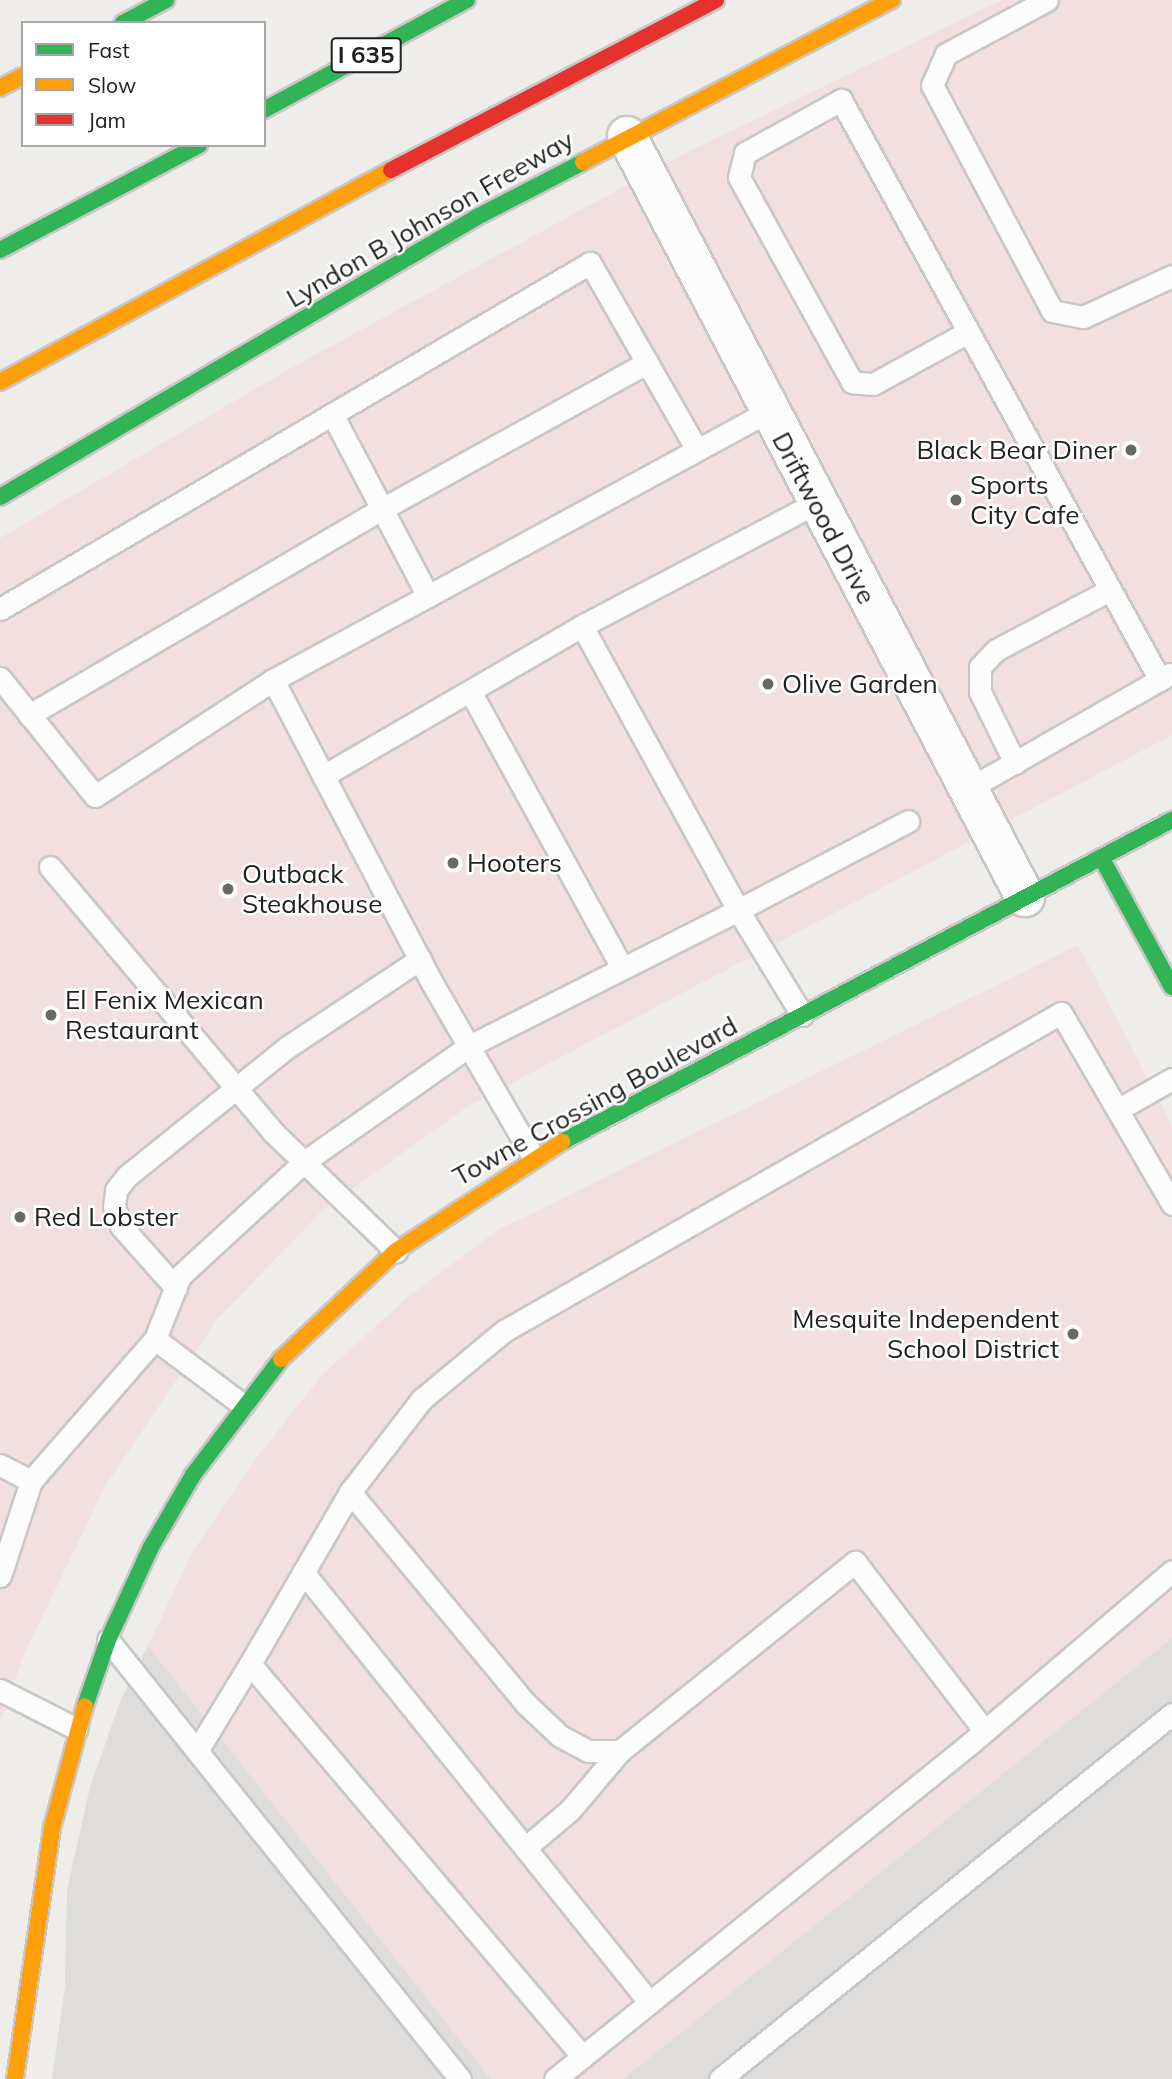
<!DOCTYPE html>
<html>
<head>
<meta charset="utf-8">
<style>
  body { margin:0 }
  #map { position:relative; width:1172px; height:2079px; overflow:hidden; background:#efedea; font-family:Mulish,sans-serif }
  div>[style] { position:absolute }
  .residential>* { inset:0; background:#dedddb }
  .commercial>* { inset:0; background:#f1e0df }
  .roads { filter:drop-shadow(2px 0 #c8c7c6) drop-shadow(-2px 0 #c8c7c6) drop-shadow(0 2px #c8c7c6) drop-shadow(0 -2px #c8c7c6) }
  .lane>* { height:21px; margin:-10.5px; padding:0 10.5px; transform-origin:10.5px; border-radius:10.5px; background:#fdfcfc }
  .street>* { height:38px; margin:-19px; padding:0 19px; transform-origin:19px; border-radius:19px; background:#fdfcfc }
  .fast>* { height:16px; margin:-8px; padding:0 8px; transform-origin:8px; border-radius:8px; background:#30b455 }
  .slow>* { height:16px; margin:-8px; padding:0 8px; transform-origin:8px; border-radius:8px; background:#ff9f0a }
  .jam>* { height:16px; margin:-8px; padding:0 8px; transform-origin:8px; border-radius:8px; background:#e5322d }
  .dots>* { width:19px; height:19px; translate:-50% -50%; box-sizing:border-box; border:4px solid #fff; border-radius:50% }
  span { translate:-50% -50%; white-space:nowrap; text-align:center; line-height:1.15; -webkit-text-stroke:5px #fff; paint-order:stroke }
  .shield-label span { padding:2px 5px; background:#fff; border:2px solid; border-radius:5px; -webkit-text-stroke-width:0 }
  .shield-label { font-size:24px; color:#212121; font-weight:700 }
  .street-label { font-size:26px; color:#212121 }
  .poi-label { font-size:26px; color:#212121 }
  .right { translate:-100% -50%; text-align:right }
  .left { translate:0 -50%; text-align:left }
  .legend { position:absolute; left:21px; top:21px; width:245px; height:126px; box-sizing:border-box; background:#fff; border:2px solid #a6a6a6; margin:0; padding:9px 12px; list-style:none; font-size:21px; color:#212121 }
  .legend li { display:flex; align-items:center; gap:14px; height:35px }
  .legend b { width:35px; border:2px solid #a6a6a6 }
</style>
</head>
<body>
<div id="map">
  <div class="residential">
    <div style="clip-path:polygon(1172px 1638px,1172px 2079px,623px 2079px)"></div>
    <div style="clip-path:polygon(148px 1646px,491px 2079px,52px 2079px,65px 1986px,67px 1890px,90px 1787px,121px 1699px)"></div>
  </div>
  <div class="commercial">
    <div style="clip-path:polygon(1002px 0,1172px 0,1172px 735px,470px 1105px,324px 1209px,218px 1318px,106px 1485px,25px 1652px,0 1721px,0 538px,293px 367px,682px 155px)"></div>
    <div style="clip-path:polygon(1078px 945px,1172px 1125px,1172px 1638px,623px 2079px,491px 2079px,148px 1646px,193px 1551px,257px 1457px,323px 1374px,409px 1296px,498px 1230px)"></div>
  </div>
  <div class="roads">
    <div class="lane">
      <div style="left:1047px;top:0;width:115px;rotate:151.9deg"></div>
      <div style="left:946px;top:54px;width:34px;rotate:114deg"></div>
      <div style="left:932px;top:85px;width:256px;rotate:62deg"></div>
      <div style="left:1052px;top:311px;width:32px;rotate:11deg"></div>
      <div style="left:1083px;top:317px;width:98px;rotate:-24.7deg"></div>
      <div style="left:968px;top:332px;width:108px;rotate:151.3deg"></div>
      <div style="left:873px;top:384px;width:21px;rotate:-175deg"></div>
      <div style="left:852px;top:382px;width:234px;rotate:-118.9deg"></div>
      <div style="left:739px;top:177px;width:25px;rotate:-76deg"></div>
      <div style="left:745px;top:153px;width:110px;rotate:-28.9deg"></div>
      <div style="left:841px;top:100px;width:662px;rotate:61.19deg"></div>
      <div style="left:332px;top:414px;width:206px;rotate:62.2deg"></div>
      <div style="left:816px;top:503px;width:264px;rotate:152.3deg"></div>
      <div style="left:582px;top:626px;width:324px;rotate:61.2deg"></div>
      <div style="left:738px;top:910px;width:192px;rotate:-27.6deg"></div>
      <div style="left:0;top:609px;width:684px;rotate:-30.39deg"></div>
      <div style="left:590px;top:263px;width:215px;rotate:60.2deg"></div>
      <div style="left:0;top:678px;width:151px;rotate:51.2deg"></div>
      <div style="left:95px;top:796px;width:212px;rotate:-33.1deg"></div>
      <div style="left:273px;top:680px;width:340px;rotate:62.3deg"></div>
      <div style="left:431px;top:981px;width:203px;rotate:59.9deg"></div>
      <div style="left:273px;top:680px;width:564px;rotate:-28.47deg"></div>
      <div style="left:470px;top:691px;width:316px;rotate:61.2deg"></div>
      <div style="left:29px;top:715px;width:409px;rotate:-30.3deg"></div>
      <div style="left:382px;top:509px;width:303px;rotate:-28.9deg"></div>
      <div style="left:1015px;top:763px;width:79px;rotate:-116.2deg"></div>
      <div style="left:980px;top:692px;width:25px;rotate:-90deg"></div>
      <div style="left:980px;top:667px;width:23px;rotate:-47deg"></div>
      <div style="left:996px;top:650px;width:129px;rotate:-27.8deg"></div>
      <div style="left:323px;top:776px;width:299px;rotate:-30.1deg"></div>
      <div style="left:968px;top:789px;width:232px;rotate:-29.7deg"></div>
      <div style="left:50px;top:867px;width:345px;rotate:49.9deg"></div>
      <div style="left:272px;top:1131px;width:173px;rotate:44.1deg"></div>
      <div style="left:1119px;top:1109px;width:61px;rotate:-29.5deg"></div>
      <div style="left:176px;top:1288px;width:83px;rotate:-131.6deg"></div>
      <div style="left:121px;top:1226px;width:20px;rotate:-110deg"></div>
      <div style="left:114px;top:1207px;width:17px;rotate:-83deg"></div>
      <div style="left:116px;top:1190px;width:18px;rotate:-52deg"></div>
      <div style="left:127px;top:1176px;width:204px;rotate:-38.8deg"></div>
      <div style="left:286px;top:1048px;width:161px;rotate:-33.6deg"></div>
      <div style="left:155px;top:1339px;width:68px;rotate:-68.4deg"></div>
      <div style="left:180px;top:1276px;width:168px;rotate:-42.6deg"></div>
      <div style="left:304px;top:1162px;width:202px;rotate:-35.1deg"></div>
      <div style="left:469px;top:1046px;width:301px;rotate:-26.8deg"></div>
      <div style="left:738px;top:910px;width:123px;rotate:58.6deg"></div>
      <div style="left:0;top:1465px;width:35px;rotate:27deg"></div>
      <div style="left:350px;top:1492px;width:274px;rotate:50.3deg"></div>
      <div style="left:525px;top:1703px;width:48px;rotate:43.3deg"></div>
      <div style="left:560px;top:1736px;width:32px;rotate:28deg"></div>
      <div style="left:588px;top:1751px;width:32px"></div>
      <div style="left:620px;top:1751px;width:302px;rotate:-38.8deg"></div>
      <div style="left:855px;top:1562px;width:212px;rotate:52.5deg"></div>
      <div style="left:303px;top:1572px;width:553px;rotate:51.16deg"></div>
      <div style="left:0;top:1576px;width:100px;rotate:-71.9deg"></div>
      <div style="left:31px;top:1481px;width:189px;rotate:-48.9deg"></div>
      <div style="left:155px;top:1339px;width:110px;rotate:36.9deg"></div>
      <div style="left:108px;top:1640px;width:563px;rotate:51.28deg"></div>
      <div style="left:0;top:1690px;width:86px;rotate:26.9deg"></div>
      <div style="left:197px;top:1751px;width:102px;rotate:-58.7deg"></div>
      <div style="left:525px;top:1848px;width:59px;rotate:-40.2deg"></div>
      <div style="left:570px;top:1810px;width:77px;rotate:-49.7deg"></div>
      <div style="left:583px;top:2057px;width:515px;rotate:-130.28deg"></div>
      <div style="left:250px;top:1664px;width:199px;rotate:-59.8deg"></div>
      <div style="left:350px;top:1492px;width:118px;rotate:-52.3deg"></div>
      <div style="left:422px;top:1399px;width:107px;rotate:-39.7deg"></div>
      <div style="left:504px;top:1331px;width:641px;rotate:-29.72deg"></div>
      <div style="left:1061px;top:1013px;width:221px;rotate:59.8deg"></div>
      <div style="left:555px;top:2079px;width:536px;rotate:-38.94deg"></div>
      <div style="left:972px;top:1742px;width:263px;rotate:-40.5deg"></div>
      <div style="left:720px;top:2079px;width:581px;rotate:-38.92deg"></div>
    </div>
    <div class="street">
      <div style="left:627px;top:136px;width:859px;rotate:62.39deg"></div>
    </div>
    <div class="fast">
      <div style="left:123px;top:23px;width:49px;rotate:-28.1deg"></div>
      <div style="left:264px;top:110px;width:231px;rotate:-28.5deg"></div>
      <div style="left:0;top:250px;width:225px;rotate:-27.8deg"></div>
      <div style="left:0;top:497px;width:553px;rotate:-30.41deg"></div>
      <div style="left:477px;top:217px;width:119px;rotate:-27.4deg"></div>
      <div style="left:1101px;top:857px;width:148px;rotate:61.4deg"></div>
      <div style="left:562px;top:1142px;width:690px;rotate:-27.83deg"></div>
      <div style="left:85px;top:1706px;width:70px;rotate:-70.8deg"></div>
      <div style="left:108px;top:1640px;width:102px;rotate:-65.2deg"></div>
      <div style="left:151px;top:1547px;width:83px;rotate:-59.7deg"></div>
      <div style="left:193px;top:1475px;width:146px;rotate:-52.8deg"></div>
    </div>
    <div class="slow">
      <div style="left:0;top:88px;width:26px;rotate:-28deg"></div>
      <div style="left:583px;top:162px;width:349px;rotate:-27.7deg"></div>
      <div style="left:0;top:382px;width:445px;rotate:-28.5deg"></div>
      <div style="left:281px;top:1359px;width:158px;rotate:-43.2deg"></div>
      <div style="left:396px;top:1251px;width:199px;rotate:-33.3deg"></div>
      <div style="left:15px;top:2079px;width:254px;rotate:-81.6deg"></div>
      <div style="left:52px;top:1828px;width:126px;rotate:-74.9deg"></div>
    </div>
    <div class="jam">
      <div style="left:391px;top:170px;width:367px;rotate:-27.6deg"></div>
    </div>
  </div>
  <div class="dots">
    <div style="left:1131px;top:450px;background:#696867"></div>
    <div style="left:956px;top:500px;background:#696867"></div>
    <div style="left:768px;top:684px;background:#696867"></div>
    <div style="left:453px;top:863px;background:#696867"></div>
    <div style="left:228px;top:889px;background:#696867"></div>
    <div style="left:51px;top:1015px;background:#696867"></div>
    <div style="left:20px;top:1217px;background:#696867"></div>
    <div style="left:1073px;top:1334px;background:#696867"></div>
  </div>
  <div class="shield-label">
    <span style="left:366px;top:55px">I 635</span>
  </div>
  <div class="street-label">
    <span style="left:430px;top:219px;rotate:-30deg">Lyndon B Johnson Freeway</span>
    <span style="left:824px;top:518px;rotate:62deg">Driftwood Drive</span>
    <span style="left:595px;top:1101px;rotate:-29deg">Towne Crossing Boulevard</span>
  </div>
  <div class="poi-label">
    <span class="right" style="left:1117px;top:450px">Black Bear Diner</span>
    <span class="left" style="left:970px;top:500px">Sports<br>City Cafe</span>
    <span class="left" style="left:782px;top:684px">Olive Garden</span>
    <span class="left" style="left:467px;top:863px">Hooters</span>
    <span class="left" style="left:242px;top:889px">Outback<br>Steakhouse</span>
    <span class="left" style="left:65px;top:1015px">El Fenix Mexican<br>Restaurant</span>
    <span class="left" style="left:34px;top:1217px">Red Lobster</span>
    <span class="right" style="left:1059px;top:1334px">Mesquite Independent<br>School District</span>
  </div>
  <ul class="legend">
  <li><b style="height:9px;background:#30b455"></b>Fast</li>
  <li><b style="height:9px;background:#ff9f0a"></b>Slow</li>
  <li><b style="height:9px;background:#e5322d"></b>Jam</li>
  </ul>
</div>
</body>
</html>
